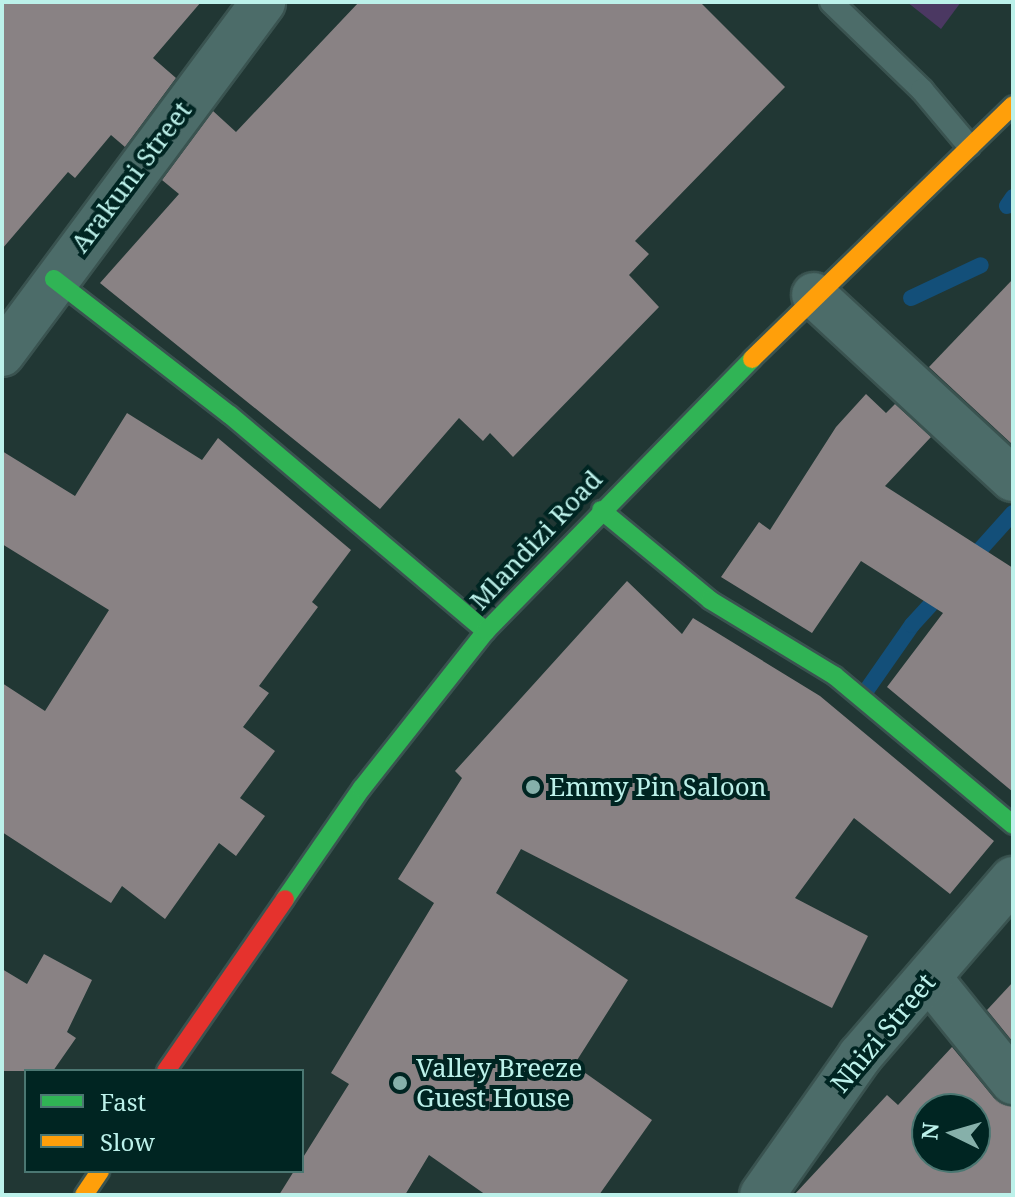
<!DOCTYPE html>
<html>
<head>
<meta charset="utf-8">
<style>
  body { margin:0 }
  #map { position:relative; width:1015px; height:1197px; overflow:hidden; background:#213734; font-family:"Noto Serif",serif }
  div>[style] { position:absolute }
  .green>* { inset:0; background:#4b3862 }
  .stream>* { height:16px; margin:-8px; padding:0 8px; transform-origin:8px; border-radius:8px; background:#134f79 }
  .building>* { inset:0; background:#898284 }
  .roads { filter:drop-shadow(2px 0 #3a5350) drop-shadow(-2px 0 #3a5350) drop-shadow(0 2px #3a5350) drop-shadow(0 -2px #3a5350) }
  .lane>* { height:22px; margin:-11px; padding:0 11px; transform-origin:11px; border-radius:11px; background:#4c6c69 }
  .street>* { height:44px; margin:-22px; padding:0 22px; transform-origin:22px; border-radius:22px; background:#4c6c69 }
  .fast>* { height:18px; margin:-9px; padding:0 9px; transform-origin:9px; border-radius:9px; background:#30b455 }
  .slow>* { height:18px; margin:-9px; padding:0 9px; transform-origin:9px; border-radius:9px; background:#ff9f0a }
  .jam>* { height:18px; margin:-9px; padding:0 9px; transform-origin:9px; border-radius:9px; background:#e5322d }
  .dots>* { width:22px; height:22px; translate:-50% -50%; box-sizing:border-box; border:4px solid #002522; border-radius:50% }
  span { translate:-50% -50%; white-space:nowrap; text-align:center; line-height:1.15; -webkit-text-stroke:8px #002522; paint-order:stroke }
  .street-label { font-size:26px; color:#bcf1ea }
  .poi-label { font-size:26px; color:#bcf1ea }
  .left { translate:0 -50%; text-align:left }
  .frame { position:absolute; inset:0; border:4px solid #bcf1ea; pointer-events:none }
  .legend { position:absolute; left:24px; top:1069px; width:280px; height:104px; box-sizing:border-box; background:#002522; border:2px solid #4b7772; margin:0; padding:10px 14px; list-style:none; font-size:24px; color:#bcf1ea }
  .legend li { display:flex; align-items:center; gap:16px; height:40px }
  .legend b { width:40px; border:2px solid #4b7772 }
  .north { position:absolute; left:911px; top:1093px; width:80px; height:80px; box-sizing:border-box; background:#002522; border:2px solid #4b7772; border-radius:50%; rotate:275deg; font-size:22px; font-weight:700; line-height:32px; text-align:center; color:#bcf1ea }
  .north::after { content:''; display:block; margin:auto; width:28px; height:36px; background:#86b0aa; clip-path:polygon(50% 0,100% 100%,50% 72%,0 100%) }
</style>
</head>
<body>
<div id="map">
  <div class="green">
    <div style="clip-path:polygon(907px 2px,961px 2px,941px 29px)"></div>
  </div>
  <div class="stream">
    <div style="left:1007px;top:206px;width:11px;rotate:-56deg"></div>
    <div style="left:911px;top:298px;width:77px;rotate:-25.2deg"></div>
    <div style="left:969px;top:562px;width:66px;rotate:-48.1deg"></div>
    <div style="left:866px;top:691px;width:80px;rotate:-55.1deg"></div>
    <div style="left:912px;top:625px;width:46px;rotate:-47.6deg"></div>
  </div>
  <div class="building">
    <div style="clip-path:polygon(2px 2px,201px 2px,153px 58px,176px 78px,125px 147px,111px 135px,75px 178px,68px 172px,2px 249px)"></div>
    <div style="clip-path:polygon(359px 2px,700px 2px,785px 87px,635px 241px,649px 254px,629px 275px,659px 307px,513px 457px,490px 433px,483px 441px,459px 418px,380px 509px,100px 283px,179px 194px,162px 180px,213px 111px,236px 132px)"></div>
    <div style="clip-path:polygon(1013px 279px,1013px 445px,929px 367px)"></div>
    <div style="clip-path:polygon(866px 394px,886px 413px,895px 404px,931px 437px,885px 486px,1013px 568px,1013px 792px,887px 687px,943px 613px,861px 561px,812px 633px,721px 577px,759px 522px,770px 530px,836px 427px)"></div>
    <div style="clip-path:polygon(127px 413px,202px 460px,218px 438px,351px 550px,312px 602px,318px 607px,259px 686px,269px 693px,243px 727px,275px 751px,240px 798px,265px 816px,236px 856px,219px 843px,165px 919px,122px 886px,111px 903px,2px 832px,2px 683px,45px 711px,109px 610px,2px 544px,2px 451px,75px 496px)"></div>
    <div style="clip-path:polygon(627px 581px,682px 634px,693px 618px,820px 696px,994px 841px,950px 894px,854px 818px,795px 898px,868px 936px,832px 1008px,521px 849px,496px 893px,628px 980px,574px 1065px,652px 1120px,599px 1195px,486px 1195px,429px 1155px,405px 1195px,279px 1195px,294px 1171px,302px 1171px,302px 1159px,349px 1084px,331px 1073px,434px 903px,398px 879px,462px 778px,455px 771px)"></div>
    <div style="clip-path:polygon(44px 954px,92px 980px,67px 1032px,76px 1038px,53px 1071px,2px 1071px,2px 969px,27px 984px)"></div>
    <div style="clip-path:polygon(1013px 982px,1013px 1042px,987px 1010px)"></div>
    <div style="clip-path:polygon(evenodd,952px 1047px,994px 1098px,1013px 1106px,1013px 1195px,794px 1195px,887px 1095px,898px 1105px,952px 1047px,927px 1109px,975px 1109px,975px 1157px,927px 1157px,927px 1109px)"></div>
  </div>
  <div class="roads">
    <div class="lane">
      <div style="left:831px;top:2px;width:127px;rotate:44deg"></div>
      <div style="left:922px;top:90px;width:73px;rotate:50deg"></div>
    </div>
    <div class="street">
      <div style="left:814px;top:295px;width:271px;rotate:42.8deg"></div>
      <div style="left:2px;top:354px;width:438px;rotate:-53.4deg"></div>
      <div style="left:929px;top:978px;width:134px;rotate:51.1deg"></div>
      <div style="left:762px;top:1195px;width:170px;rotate:-54.8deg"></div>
      <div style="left:860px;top:1056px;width:234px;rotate:-49.2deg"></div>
    </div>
    <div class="fast">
      <div style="left:54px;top:279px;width:222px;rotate:37.7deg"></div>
      <div style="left:230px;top:415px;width:335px;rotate:40.2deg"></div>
      <div style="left:601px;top:510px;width:141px;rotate:39.5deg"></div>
      <div style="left:710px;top:600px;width:146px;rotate:31.3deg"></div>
      <div style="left:835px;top:676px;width:232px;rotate:39.9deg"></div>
      <div style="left:285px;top:899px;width:135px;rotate:-55.3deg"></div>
      <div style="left:362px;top:788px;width:200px;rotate:-51.7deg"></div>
      <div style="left:486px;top:631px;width:380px;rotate:-45.6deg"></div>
    </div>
    <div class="slow">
      <div style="left:752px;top:359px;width:364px;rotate:-44.2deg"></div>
      <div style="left:84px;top:1195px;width:29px;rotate:-56deg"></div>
    </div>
    <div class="jam">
      <div style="left:166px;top:1071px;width:209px;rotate:-55.3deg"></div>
    </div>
  </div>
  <div class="dots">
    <div style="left:533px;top:787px;background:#86b0aa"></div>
    <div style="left:400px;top:1083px;background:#86b0aa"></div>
  </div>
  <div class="street-label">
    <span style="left:131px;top:177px;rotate:-53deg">Arakuni Street</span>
    <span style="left:536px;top:540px;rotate:-47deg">Mlandizi Road</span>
    <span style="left:883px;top:1033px;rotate:-50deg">Nhizi Street</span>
  </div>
  <div class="poi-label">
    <span class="left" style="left:549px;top:787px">Emmy Pin Saloon</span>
    <span class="left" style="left:416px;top:1083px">Valley Breeze<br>Guest House</span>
  </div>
  <div class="frame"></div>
  <ul class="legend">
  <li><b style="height:10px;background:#30b455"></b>Fast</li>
  <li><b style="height:10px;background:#ff9f0a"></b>Slow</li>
  </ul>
  <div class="north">N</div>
</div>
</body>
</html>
